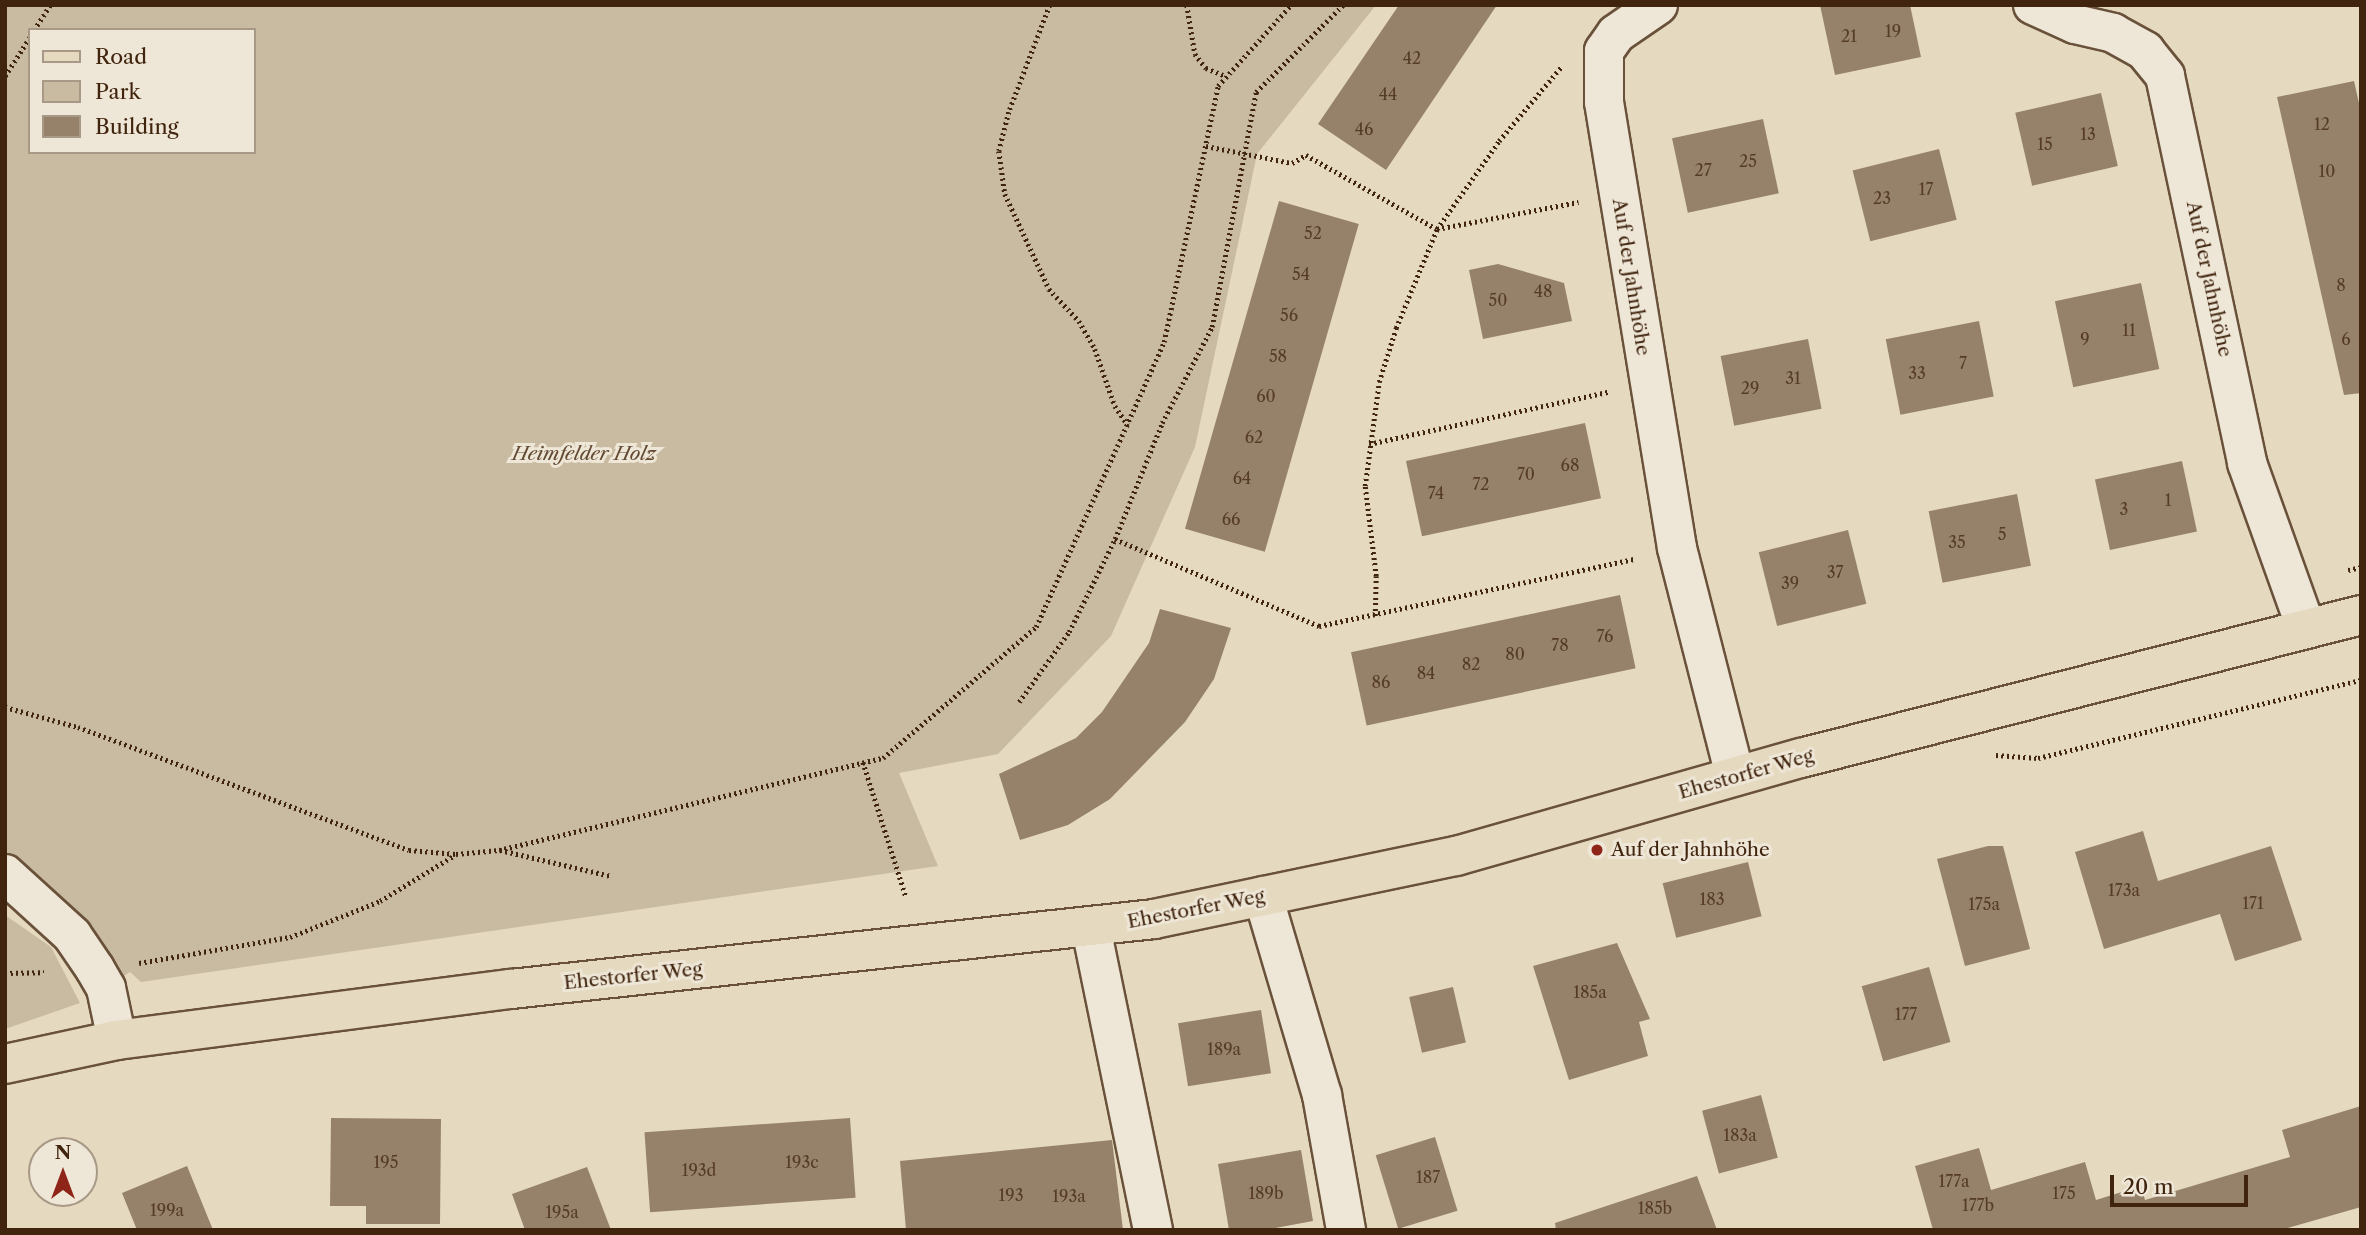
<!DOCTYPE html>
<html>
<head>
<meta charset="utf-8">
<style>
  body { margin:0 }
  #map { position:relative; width:2366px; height:1235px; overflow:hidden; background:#e5d9c0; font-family:"Libre Caslon Text",serif }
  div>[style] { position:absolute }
  .green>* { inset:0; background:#c9baa2 }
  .building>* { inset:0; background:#96826b; transform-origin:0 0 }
  .path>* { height:4.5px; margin-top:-2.25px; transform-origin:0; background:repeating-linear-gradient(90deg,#40240e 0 2px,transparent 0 5.5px) }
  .roads { filter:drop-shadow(2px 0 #69513a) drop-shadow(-2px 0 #69513a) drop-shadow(0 2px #69513a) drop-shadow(0 -2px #69513a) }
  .minor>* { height:38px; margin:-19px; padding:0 19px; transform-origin:19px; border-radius:19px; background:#eee6d6 }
  .major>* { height:38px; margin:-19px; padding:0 19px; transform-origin:19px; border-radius:19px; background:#e5d9c0 }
  .dots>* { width:19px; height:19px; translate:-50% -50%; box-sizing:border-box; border:4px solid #eee6d6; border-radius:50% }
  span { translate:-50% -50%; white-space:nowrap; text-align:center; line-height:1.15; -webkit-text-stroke:6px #eee6d6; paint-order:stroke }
  .number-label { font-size:16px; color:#563c25 }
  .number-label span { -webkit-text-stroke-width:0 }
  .street-label { font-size:19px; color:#40240e }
  .park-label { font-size:19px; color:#624a33; font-style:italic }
  .poi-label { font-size:19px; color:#40240e }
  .left { translate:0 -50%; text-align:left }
  .frame { position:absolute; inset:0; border:7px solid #40240e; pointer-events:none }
  .legend { position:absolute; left:28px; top:28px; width:228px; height:126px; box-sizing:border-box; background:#eee6d6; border:2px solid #a89886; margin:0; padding:9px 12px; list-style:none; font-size:21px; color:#40240e }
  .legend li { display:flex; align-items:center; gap:14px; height:35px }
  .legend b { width:35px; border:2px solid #a89886 }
  .north { position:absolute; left:28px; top:1137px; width:70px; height:70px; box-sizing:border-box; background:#eee6d6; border:2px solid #a89886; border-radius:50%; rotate:0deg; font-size:19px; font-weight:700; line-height:28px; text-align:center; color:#40240e }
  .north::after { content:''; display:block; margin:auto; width:24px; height:32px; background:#8f2418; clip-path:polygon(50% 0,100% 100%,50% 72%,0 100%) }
  .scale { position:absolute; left:2110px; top:1175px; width:138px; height:32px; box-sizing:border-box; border:4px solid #40240e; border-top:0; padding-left:9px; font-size:21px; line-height:24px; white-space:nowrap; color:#40240e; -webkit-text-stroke:5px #eee6d6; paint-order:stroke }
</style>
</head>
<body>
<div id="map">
  <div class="green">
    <div style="clip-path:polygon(evenodd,5px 5px,1376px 5px,1257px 154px,1195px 447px,1111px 636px,998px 754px,899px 773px,938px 866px,141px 982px,130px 972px,106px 988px,85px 926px,5px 852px,5px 5px,30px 30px,254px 30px,254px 152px,30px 152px,30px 30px)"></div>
    <div style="clip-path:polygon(5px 915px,51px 947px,80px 1003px,5px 1029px)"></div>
  </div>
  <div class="building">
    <div style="clip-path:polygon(1399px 5px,1497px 5px,1386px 170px,1318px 124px)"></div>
    <div style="clip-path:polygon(1820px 5px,1910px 5px,1921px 57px,1835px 75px)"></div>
    <div style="clip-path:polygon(2354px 81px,2361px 112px,2361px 393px,2344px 395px,2277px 97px)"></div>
    <div style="left:2101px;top:93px;width:75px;height:88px;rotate:77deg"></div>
    <div style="left:1763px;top:119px;width:76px;height:93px;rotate:78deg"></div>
    <div style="left:1939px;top:149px;width:73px;height:89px;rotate:76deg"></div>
    <div style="left:1279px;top:201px;width:83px;height:341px;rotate:16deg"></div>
    <div style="clip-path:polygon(1498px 264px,1564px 283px,1572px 321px,1483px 339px,1469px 270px)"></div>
    <div style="left:2141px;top:283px;width:88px;height:88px;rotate:78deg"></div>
    <div style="left:1979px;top:321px;width:77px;height:95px;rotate:79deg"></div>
    <div style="left:1808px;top:339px;width:71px;height:89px;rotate:79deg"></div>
    <div style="left:1585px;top:423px;width:77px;height:183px;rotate:78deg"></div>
    <div style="left:2182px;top:461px;width:72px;height:89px;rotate:78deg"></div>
    <div style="left:2017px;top:494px;width:73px;height:90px;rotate:79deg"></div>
    <div style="left:1848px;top:530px;width:76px;height:92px;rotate:76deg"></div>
    <div style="left:1620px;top:595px;width:75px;height:275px;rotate:78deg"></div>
    <div style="clip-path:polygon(1160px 609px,1231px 628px,1214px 679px,1185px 722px,1110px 799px,1068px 825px,1020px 840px,999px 774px,1076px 738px,1102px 712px,1149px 643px)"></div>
    <div style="clip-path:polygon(2143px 831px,2158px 881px,2271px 846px,2302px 940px,2235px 961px,2220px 914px,2104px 949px,2075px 852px)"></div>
    <div style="clip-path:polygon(1988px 846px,2003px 846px,2030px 949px,1965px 966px,1937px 859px)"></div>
    <div style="left:1748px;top:862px;width:56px;height:88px;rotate:76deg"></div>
    <div style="clip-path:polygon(1617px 943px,1650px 1019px,1639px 1022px,1648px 1056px,1569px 1080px,1533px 966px)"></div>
    <div style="left:1929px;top:967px;width:78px;height:70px;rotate:74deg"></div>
    <div style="left:1453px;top:987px;width:57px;height:45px;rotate:77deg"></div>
    <div style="left:1261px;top:1010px;width:64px;height:84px;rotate:81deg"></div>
    <div style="left:1761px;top:1095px;width:65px;height:61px;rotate:75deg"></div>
    <div style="clip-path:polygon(2361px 1106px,2361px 1207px,2281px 1230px,1933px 1230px,1915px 1166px,1979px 1148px,1991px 1190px,2085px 1162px,2096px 1200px,2141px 1186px,2145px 1200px,2290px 1157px,2282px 1130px)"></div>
    <div style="clip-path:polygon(331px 1118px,441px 1119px,440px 1224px,366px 1224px,366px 1206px,330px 1206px)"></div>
    <div style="left:850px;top:1118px;width:80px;height:206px;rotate:86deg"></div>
    <div style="left:1435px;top:1137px;width:77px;height:62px;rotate:73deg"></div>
    <div style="clip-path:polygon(1112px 1140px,1123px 1230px,906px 1230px,900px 1161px)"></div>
    <div style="clip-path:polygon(1301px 1150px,1313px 1221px,1265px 1230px,1229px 1230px,1218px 1164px)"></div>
    <div style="clip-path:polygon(187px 1166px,213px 1230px,137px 1230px,122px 1193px)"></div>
    <div style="clip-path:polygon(587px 1167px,611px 1230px,525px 1230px,512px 1194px)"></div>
    <div style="clip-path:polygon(1697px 1176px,1717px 1230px,1556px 1230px,1555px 1223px)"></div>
  </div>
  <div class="path">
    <div style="left:1050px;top:5px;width:115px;rotate:111deg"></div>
    <div style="left:1009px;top:112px;width:40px;rotate:104.4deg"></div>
    <div style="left:999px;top:151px;width:43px;rotate:82.1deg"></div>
    <div style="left:1005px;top:194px;width:105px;rotate:65.1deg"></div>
    <div style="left:1049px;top:289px;width:44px;rotate:46.8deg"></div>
    <div style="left:1079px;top:321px;width:32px;rotate:60deg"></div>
    <div style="left:1095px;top:349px;width:60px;rotate:70.7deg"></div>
    <div style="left:1115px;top:406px;width:23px;rotate:56deg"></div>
    <div style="left:1187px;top:5px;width:50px;rotate:80.7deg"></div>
    <div style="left:1195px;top:54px;width:18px;rotate:52deg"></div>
    <div style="left:1206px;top:68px;width:22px;rotate:22deg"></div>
    <div style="left:34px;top:30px;width:30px;rotate:-57deg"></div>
    <div style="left:5px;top:76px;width:46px;rotate:-57.3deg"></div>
    <div style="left:1206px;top:146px;width:88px;rotate:11.2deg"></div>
    <div style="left:1292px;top:163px;width:16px;rotate:-30deg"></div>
    <div style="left:1306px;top:155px;width:150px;rotate:29.5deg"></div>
    <div style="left:1437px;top:229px;width:144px;rotate:-10.8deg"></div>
    <div style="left:1369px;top:444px;width:245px;rotate:-12.3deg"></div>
    <div style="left:1115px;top:539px;width:125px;rotate:-67.9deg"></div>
    <div style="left:1162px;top:423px;width:108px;rotate:-62.5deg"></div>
    <div style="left:1212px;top:327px;width:239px;rotate:-79.4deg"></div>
    <div style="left:1256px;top:92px;width:123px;rotate:-45deg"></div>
    <div style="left:2348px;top:570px;width:13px;rotate:-13deg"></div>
    <div style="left:1375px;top:616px;width:40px;rotate:-88.6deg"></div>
    <div style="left:1376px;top:576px;width:91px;rotate:-97deg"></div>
    <div style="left:1365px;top:486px;width:105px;rotate:-82.3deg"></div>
    <div style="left:1379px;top:382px;width:57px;rotate:-72.5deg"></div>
    <div style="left:1396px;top:328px;width:107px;rotate:-67.5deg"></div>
    <div style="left:1437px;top:229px;width:108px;rotate:-54.8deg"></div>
    <div style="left:1499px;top:141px;width:97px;rotate:-50deg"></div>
    <div style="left:1019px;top:702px;width:86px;rotate:-54.5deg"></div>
    <div style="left:1069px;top:632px;width:104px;rotate:-63.7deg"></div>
    <div style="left:1115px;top:539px;width:222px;rotate:23.1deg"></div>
    <div style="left:1319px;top:626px;width:322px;rotate:-12deg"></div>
    <div style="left:5px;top:707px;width:76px;rotate:15.3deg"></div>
    <div style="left:78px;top:727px;width:353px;rotate:20.4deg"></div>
    <div style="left:409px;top:850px;width:47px;rotate:4.9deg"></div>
    <div style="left:456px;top:854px;width:43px;rotate:-5.3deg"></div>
    <div style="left:499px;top:850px;width:395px;rotate:-13.5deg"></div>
    <div style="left:883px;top:758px;width:201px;rotate:-40.6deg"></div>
    <div style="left:1036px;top:627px;width:312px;rotate:-65.8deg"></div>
    <div style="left:1164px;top:342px;width:262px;rotate:-78.1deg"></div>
    <div style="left:1218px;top:86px;width:109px;rotate:-48deg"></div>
    <div style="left:1996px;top:755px;width:42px;rotate:4.1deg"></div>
    <div style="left:2038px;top:758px;width:332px;rotate:-13.6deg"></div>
    <div style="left:863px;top:762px;width:142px;rotate:72.3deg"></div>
    <div style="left:500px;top:850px;width:114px;rotate:13.2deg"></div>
    <div style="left:139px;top:963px;width:153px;rotate:-9.8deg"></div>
    <div style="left:290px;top:937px;width:97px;rotate:-21.8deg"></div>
    <div style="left:380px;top:901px;width:88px;rotate:-31.5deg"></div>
    <div style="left:5px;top:973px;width:39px;rotate:-1deg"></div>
  </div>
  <div class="roads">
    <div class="minor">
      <div style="left:1658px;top:5px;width:51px;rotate:145.4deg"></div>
      <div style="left:1616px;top:34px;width:21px;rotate:125deg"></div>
      <div style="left:1604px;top:51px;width:51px;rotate:90deg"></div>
      <div style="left:1604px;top:102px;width:452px;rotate:80.7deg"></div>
      <div style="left:1677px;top:548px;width:235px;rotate:75.7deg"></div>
      <div style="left:2033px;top:5px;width:46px;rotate:24.3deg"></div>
      <div style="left:2075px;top:24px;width:39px;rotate:13deg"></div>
      <div style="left:2113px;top:33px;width:37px;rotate:29deg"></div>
      <div style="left:2145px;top:51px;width:32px;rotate:51deg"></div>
      <div style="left:2165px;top:76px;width:396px;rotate:78deg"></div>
      <div style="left:2247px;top:463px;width:175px;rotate:70.3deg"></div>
      <div style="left:5px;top:874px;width:91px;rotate:42.3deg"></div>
      <div style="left:72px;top:935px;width:41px;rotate:55.9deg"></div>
      <div style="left:95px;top:969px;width:22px;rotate:60deg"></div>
      <div style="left:106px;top:988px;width:53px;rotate:78.1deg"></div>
      <div style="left:1263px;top:896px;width:208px;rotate:73.5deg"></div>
      <div style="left:1322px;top:1095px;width:137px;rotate:79.9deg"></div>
      <div style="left:1091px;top:928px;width:308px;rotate:78.4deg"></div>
    </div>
    <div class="major">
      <div style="left:5px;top:1064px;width:115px;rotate:-12.1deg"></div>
      <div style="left:117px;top:1040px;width:397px;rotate:-7.4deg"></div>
      <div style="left:511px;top:989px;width:647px;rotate:-6.21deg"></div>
      <div style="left:1154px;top:919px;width:309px;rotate:-11.8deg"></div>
      <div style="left:1456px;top:856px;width:359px;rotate:-15.9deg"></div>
      <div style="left:1801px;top:758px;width:578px;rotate:-14.32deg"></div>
    </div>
  </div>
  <div class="dots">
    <div style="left:1597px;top:850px;background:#8f2418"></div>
  </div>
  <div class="number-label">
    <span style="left:1893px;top:31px">19</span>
    <span style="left:1849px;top:36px">21</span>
    <span style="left:1412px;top:58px">42</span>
    <span style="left:1388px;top:94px">44</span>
    <span style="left:2322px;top:124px">12</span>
    <span style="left:1364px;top:129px">46</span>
    <span style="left:2088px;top:134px">13</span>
    <span style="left:2045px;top:144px">15</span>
    <span style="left:1748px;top:161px">25</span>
    <span style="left:1703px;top:170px">27</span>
    <span style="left:2327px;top:171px">10</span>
    <span style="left:1926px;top:189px">17</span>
    <span style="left:1882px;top:198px">23</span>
    <span style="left:1313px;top:233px">52</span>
    <span style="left:1301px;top:274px">54</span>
    <span style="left:2341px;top:285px">8</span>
    <span style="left:1543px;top:291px">48</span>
    <span style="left:1498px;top:300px">50</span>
    <span style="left:1289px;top:315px">56</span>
    <span style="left:2129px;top:330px">11</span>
    <span style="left:2085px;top:339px">9</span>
    <span style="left:2346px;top:339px">6</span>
    <span style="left:1278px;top:356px">58</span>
    <span style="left:1963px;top:363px">7</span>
    <span style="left:1917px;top:373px">33</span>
    <span style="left:1793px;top:378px">31</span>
    <span style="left:1750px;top:388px">29</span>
    <span style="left:1266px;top:396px">60</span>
    <span style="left:1254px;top:437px">62</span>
    <span style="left:1570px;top:465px">68</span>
    <span style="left:1526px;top:474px">70</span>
    <span style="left:1242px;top:478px">64</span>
    <span style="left:1481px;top:484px">72</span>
    <span style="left:1436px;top:493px">74</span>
    <span style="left:2168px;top:500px">1</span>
    <span style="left:2124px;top:509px">3</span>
    <span style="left:1231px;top:519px">66</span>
    <span style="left:2002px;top:534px">5</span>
    <span style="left:1957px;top:542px">35</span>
    <span style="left:1835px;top:572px">37</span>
    <span style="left:1790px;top:583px">39</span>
    <span style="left:1605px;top:636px">76</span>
    <span style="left:1560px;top:645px">78</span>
    <span style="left:1515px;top:654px">80</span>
    <span style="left:1471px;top:664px">82</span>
    <span style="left:1426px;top:673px">84</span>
    <span style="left:1381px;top:682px">86</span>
    <span style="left:2124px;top:890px">173a</span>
    <span style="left:1712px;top:899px">183</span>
    <span style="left:2253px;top:903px">171</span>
    <span style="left:1984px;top:904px">175a</span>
    <span style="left:1590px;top:992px">185a</span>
    <span style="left:1906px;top:1014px">177</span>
    <span style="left:1224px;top:1049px">189a</span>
    <span style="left:1740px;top:1135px">183a</span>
    <span style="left:386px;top:1162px">195</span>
    <span style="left:802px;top:1162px">193c</span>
    <span style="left:699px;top:1170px">193d</span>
    <span style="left:1428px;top:1177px">187</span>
    <span style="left:1954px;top:1181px">177a</span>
    <span style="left:1266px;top:1193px">189b</span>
    <span style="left:2064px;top:1193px">175</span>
    <span style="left:1011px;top:1195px">193</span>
    <span style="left:1069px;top:1196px">193a</span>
    <span style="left:1978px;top:1205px">177b</span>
    <span style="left:1655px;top:1208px">185b</span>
    <span style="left:167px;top:1210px">199a</span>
    <span style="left:562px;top:1212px">195a</span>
  </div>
  <div class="street-label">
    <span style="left:1631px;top:277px;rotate:81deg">Auf der Jahnhöhe</span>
    <span style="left:2209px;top:279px;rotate:78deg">Auf der Jahnhöhe</span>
    <span style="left:1746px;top:774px;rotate:-16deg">Ehestorfer Weg</span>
    <span style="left:1196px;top:909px;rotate:-11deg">Ehestorfer Weg</span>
    <span style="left:633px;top:976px;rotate:-6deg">Ehestorfer Weg</span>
  </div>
  <div class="park-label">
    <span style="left:584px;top:454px">Heimfelder Holz</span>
  </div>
  <div class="poi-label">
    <span class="left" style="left:1611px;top:850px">Auf der Jahnhöhe</span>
  </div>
  <div class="frame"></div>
  <ul class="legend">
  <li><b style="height:9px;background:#e5d9c0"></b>Road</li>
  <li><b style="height:19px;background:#c9baa2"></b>Park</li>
  <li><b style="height:19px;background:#96826b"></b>Building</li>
  </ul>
  <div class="north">N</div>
  <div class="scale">20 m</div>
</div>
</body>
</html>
